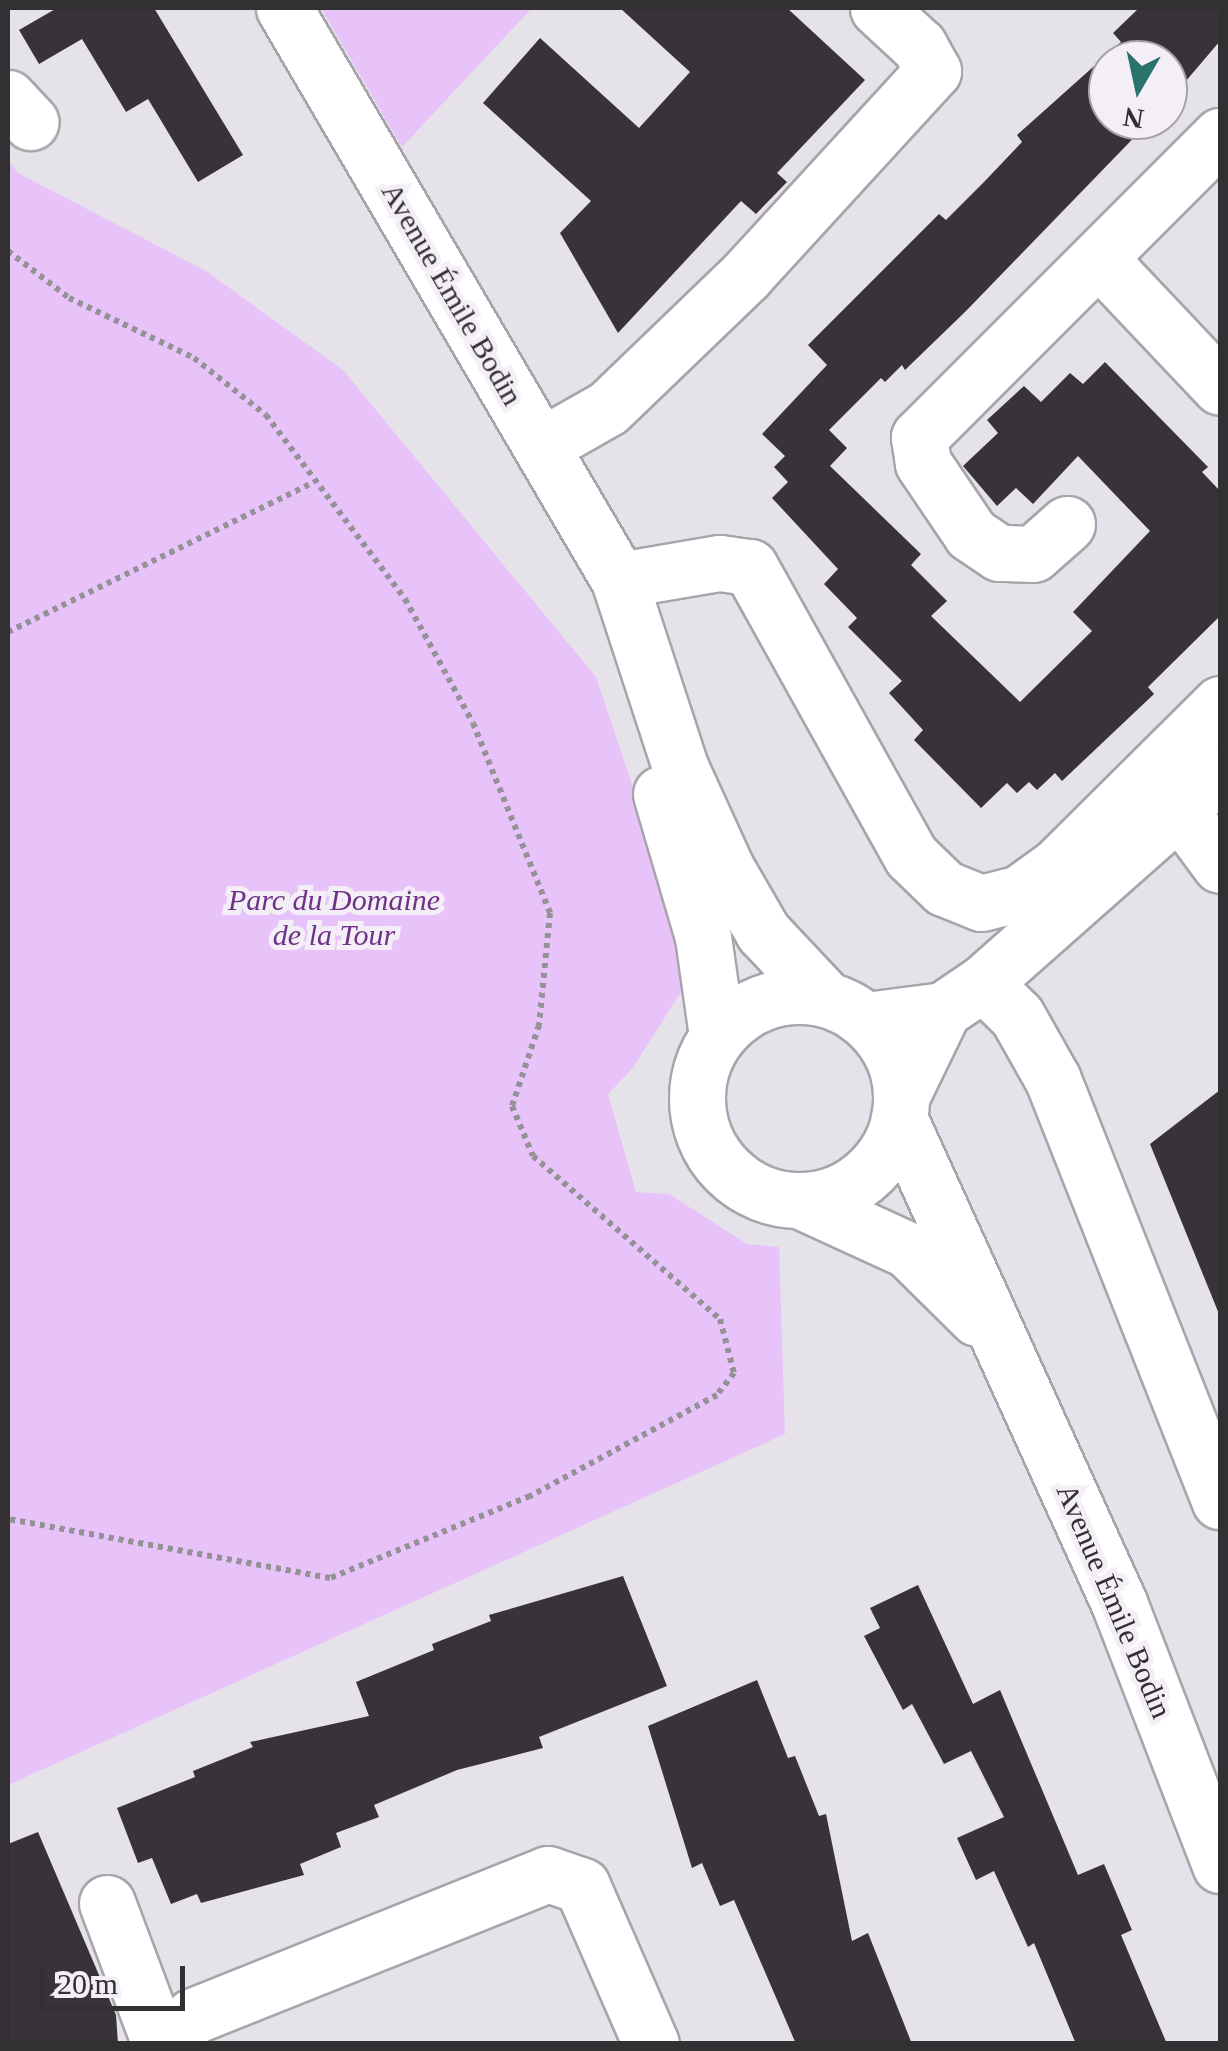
<!DOCTYPE html>
<html>
<head>
<meta charset="utf-8">
<style>
  body { margin:0 }
  #map { position:relative; width:1228px; height:2051px; overflow:hidden; background:#e6e2e9; font-family:Georgia,serif }
  div>[style] { position:absolute }
  .green>* { inset:0; background:#e8c3fa }
  .building>* { inset:0; background:#373339 }
  .path>* { height:6px; margin-top:-3px; transform-origin:0; background:repeating-linear-gradient(90deg,#959297 0 5px,transparent 0 10px) }
  .roads { filter:drop-shadow(2px 0 #a8a4ab) drop-shadow(-2px 0 #a8a4ab) drop-shadow(0 2px #a8a4ab) drop-shadow(0 -2px #a8a4ab) }
  .minor>* { height:55px; margin:-27.5px; padding:0 27.5px; transform-origin:27.5px; border-radius:27.5px; background:#fff }
  .major>* { height:55px; margin:-27.5px; padding:0 27.5px; transform-origin:27.5px; border-radius:27.5px; background:#fff }
  .major>.ring { margin:-27.5px; padding:0; box-sizing:content-box; background:none; border:55px solid #fff; border-radius:50% }
  span { translate:-50% -50%; white-space:nowrap; text-align:center; line-height:1.15; -webkit-text-stroke:10px #f4eff6; paint-order:stroke }
  .street-label { font-size:30px; color:#323033 }
  .park-label { font-size:30px; color:#6e3287; font-style:italic }
  .frame { position:absolute; inset:0; border:10px solid #323033; pointer-events:none }
  .north { position:absolute; left:1088px; top:40px; width:100px; height:100px; box-sizing:border-box; background:#f4eff6; border:2px solid #a6a3a8; border-radius:50%; rotate:189deg; font-size:28px; font-weight:700; line-height:40px; text-align:center; color:#323033 }
  .north::after { content:''; display:block; margin:auto; width:35px; height:45px; background:#2a726c; clip-path:polygon(50% 0,100% 100%,50% 72%,0 100%) }
  .scale { position:absolute; left:40px; top:1966px; width:145px; height:45px; box-sizing:border-box; border:5px solid #323033; border-top:0; padding-left:12px; font-size:30px; line-height:35px; white-space:nowrap; color:#323033; -webkit-text-stroke:8px #f4eff6; paint-order:stroke }
</style>
</head>
<body>
<div id="map">
  <div class="green">
    <div style="clip-path:polygon(321px 8px,532px 8px,402px 147px)"></div>
    <div style="clip-path:polygon(8px 160px,18px 173px,206px 271px,343px 370px,596px 677px,669px 895px,686px 984px,632px 1069px,608px 1094px,636px 1192px,669px 1194px,747px 1244px,779px 1247px,785px 1434px,8px 1785px)"></div>
  </div>
  <div class="building">
    <div style="clip-path:polygon(57px 8px,154px 8px,243px 155px,198px 182px,148px 99px,126px 112px,82px 39px,39px 64px,19px 30px)"></div>
    <div style="clip-path:polygon(620px 8px,787px 8px,865px 80px,777px 173px,787px 182px,756px 214px,741px 201px,618px 333px,560px 233px,591px 201px,483px 103px,540px 38px,639px 128px,690px 72px)"></div>
    <div style="clip-path:polygon(1139px 8px,1220px 8px,1220px 41px,1168px 102px,1168px 60px,1108px 60px,1108px 120px,1151px 120px,966px 311px,905px 370px,902px 365px,885px 382px,881px 378px,829px 430px,847px 448px,830px 466px,921px 554px,911px 565px,947px 601px,931px 616px,1020px 702px,1092px 631px,1073px 612px,1150px 531px,1078px 456px,1033px 504px,1016px 488px,997px 506px,963px 466px,998px 433px,987px 420px,1024px 386px,1041px 402px,1070px 373px,1083px 384px,1105px 362px,1208px 467px,1202px 472px,1220px 491px,1220px 616px,1148px 687px,1154px 694px,1062px 781px,1055px 773px,1037px 790px,1029px 782px,1017px 793px,1007px 783px,981px 808px,914px 740px,923px 730px,889px 693px,902px 681px,848px 627px,857px 618px,824px 584px,838px 569px,772px 498px,788px 482px,774px 467px,785px 456px,762px 434px,827px 365px,808px 345px,939px 214px,946px 220px,984px 182px,1022px 142px,1017px 135px,1121px 42px,1113px 33px)"></div>
    <div style="clip-path:polygon(1220px 1090px,1220px 1314px,1219px 1314px,1150px 1144px)"></div>
    <div style="clip-path:polygon(623px 1576px,667px 1686px,539px 1737px,543px 1748px,457px 1770px,374px 1805px,379px 1817px,336px 1833px,341px 1847px,300px 1864px,304px 1875px,201px 1903px,197px 1894px,171px 1904px,152px 1858px,138px 1863px,117px 1808px,195px 1777px,193px 1771px,253px 1747px,250px 1742px,369px 1716px,356px 1682px,434px 1650px,432px 1644px,491px 1621px,489px 1615px)"></div>
    <div style="clip-path:polygon(918px 1585px,973px 1704px,1000px 1690px,1078px 1875px,1104px 1864px,1132px 1930px,1121px 1935px,1167px 2044px,1076px 2044px,1034px 1943px,1028px 1947px,994px 1871px,976px 1880px,957px 1838px,1004px 1817px,971px 1751px,944px 1764px,912px 1704px,903px 1710px,864px 1636px,880px 1628px,870px 1608px)"></div>
    <div style="clip-path:polygon(757px 1680px,788px 1758px,795px 1756px,819px 1816px,826px 1814px,852px 1941px,868px 1933px,912px 2044px,796px 2044px,734px 1900px,720px 1906px,702px 1863px,692px 1868px,648px 1726px)"></div>
    <div style="clip-path:polygon(38px 1832px,116px 2015px,118px 2044px,8px 2044px,8px 1844px)"></div>
  </div>
  <div class="path">
    <div style="left:8px;top:251px;width:77px;rotate:37.6deg"></div>
    <div style="left:69px;top:298px;width:139px;rotate:25.6deg"></div>
    <div style="left:194px;top:358px;width:92px;rotate:38.4deg"></div>
    <div style="left:266px;top:415px;width:231px;rotate:52.9deg"></div>
    <div style="left:405px;top:599px;width:141px;rotate:61.3deg"></div>
    <div style="left:473px;top:723px;width:205px;rotate:67.9deg"></div>
    <div style="left:550px;top:913px;width:113px;rotate:95.6deg"></div>
    <div style="left:539px;top:1025px;width:85px;rotate:108.4deg"></div>
    <div style="left:512px;top:1106px;width:54px;rotate:67.2deg"></div>
    <div style="left:533px;top:1156px;width:248px;rotate:41.1deg"></div>
    <div style="left:720px;top:1319px;width:56px;rotate:75.5deg"></div>
    <div style="left:734px;top:1373px;width:28px;rotate:128deg"></div>
    <div style="left:717px;top:1395px;width:213px;rotate:151.6deg"></div>
    <div style="left:530px;top:1496px;width:216px;rotate:157.7deg"></div>
    <div style="left:330px;top:1578px;width:327px;rotate:-169.6deg"></div>
    <div style="left:8px;top:632px;width:339px;rotate:-26.1deg"></div>
  </div>
  <div class="roads">
    <div class="minor">
      <div style="left:8px;top:98px;width:33px;rotate:47deg"></div>
      <div style="left:1101px;top:261px;width:173px;rotate:46.6deg"></div>
      <div style="left:541px;top:446px;width:77px;rotate:-29.6deg"></div>
      <div style="left:608px;top:408px;width:192px;rotate:-43.9deg"></div>
      <div style="left:746px;top:275px;width:277px;rotate:-47.5deg"></div>
      <div style="left:933px;top:71px;width:29px;rotate:-119deg"></div>
      <div style="left:919px;top:46px;width:56px;rotate:-137.2deg"></div>
      <div style="left:1067px;top:524px;width:45px;rotate:138.6deg"></div>
      <div style="left:1033px;top:554px;width:34px;rotate:-178deg"></div>
      <div style="left:999px;top:553px;width:34px;rotate:-146deg"></div>
      <div style="left:971px;top:534px;width:86px;rotate:-124.1deg"></div>
      <div style="left:923px;top:463px;width:26px;rotate:-99deg"></div>
      <div style="left:919px;top:437px;width:426px;rotate:-45deg"></div>
      <div style="left:619px;top:580px;width:102px;rotate:-9.6deg"></div>
      <div style="left:720px;top:563px;width:30px;rotate:8deg"></div>
      <div style="left:750px;top:567px;width:331px;rotate:60.9deg"></div>
      <div style="left:911px;top:856px;width:46px;rotate:44.1deg"></div>
      <div style="left:944px;top:888px;width:40px;rotate:22deg"></div>
      <div style="left:981px;top:903px;width:38px;rotate:-14deg"></div>
      <div style="left:1018px;top:894px;width:48px;rotate:-35.7deg"></div>
      <div style="left:1057px;top:866px;width:230px;rotate:-44.8deg"></div>
      <div style="left:1180px;top:811px;width:67px;rotate:53.5deg"></div>
      <div style="left:983px;top:983px;width:47px;rotate:44.1deg"></div>
      <div style="left:1017px;top:1016px;width:73px;rotate:60.6deg"></div>
      <div style="left:1053px;top:1080px;width:453px;rotate:68.4deg"></div>
      <div style="left:866px;top:1020px;width:78px;rotate:-7.4deg"></div>
      <div style="left:901px;top:1097px;width:97px;rotate:-64.2deg"></div>
      <div style="left:943px;top:1010px;width:48px;rotate:-34deg"></div>
      <div style="left:983px;top:983px;width:317px;rotate:-41.5deg"></div>
      <div style="left:107px;top:1903px;width:151px;rotate:69.4deg"></div>
      <div style="left:162px;top:2044px;width:42px;rotate:-42.1deg"></div>
      <div style="left:193px;top:2016px;width:382px;rotate:-21.8deg"></div>
      <div style="left:548px;top:1874px;width:36px;rotate:19deg"></div>
      <div style="left:582px;top:1886px;width:172px;rotate:66.4deg"></div>
    </div>
    <div class="major">
      <div style="left:284px;top:8px;width:663px;rotate:59.64deg"></div>
      <div style="left:619px;top:580px;width:197px;rotate:71.9deg"></div>
      <div style="left:680px;top:767px;width:111px;rotate:65.5deg"></div>
      <div style="left:726px;top:868px;width:74px;rotate:60deg"></div>
      <div style="left:763px;top:932px;width:92px;rotate:46.8deg"></div>
      <div style="left:661px;top:794px;width:149px;rotate:73.6deg"></div>
      <div style="left:703px;top:937px;width:99px;rotate:81.9deg"></div>
      <div class="ring" style="left:697px;top:996px;width:149px;height:149px"></div>
      <div style="left:899px;top:1118px;width:533px;rotate:65.6deg"></div>
      <div style="left:1119px;top:1603px;width:281px;rotate:68.9deg"></div>
      <div style="left:799px;top:1200px;width:120px;rotate:24.6deg"></div>
      <div style="left:908px;top:1250px;width:97px;rotate:44.6deg"></div>
    </div>
  </div>
  <div class="street-label">
    <span style="left:452px;top:294px;rotate:60deg">Avenue Émile Bodin</span>
    <span style="left:1114px;top:1601px;rotate:67deg">Avenue Émile Bodin</span>
  </div>
  <div class="park-label">
    <span style="left:334px;top:917px">Parc du Domaine<br>de la Tour</span>
  </div>
  <div class="frame"></div>
  <div class="north">N</div>
  <div class="scale">20 m</div>
</div>
</body>
</html>
